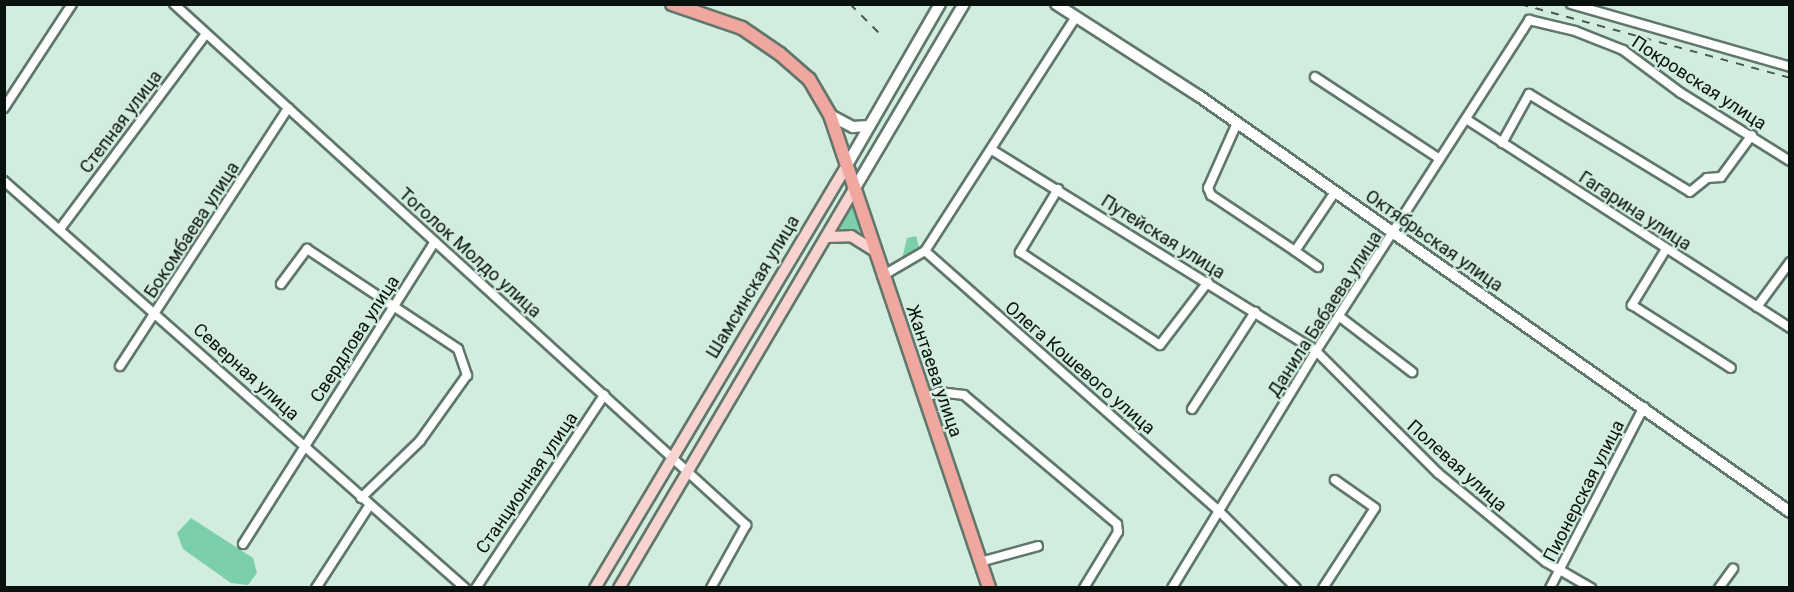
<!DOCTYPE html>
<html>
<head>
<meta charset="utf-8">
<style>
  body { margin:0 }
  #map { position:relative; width:1794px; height:592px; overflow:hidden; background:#d2ecde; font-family:Roboto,sans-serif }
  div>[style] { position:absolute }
  .green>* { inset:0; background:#7bcfa9 }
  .roads { filter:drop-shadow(2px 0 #60776b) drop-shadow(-2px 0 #60776b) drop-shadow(0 2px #60776b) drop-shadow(0 -2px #60776b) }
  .minor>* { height:8px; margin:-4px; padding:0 4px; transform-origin:4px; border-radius:4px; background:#fff }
  .tertiary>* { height:10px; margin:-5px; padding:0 5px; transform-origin:5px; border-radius:5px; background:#fff }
  .secondary>* { height:10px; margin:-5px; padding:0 5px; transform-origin:5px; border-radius:5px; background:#f8d3cf }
  .primary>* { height:12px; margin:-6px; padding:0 6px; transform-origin:6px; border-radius:6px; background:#f0a79f }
  .rail>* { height:2px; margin-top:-1px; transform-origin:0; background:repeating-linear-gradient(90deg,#48574f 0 8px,transparent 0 16px) }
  span { translate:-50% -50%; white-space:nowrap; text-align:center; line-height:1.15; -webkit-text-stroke:4.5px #d2ecde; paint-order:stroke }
  .street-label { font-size:18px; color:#09120e }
  .frame { position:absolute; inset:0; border:6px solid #09120e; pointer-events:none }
</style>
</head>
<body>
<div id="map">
  <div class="green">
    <div style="clip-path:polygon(851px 201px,862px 232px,835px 228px)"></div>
    <div style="clip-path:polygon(916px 236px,920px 250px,902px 259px,907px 238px)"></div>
    <div style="clip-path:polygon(191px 518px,253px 558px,257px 573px,248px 585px,231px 583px,183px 549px,177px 533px)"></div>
  </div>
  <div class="roads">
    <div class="minor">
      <div style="left:174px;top:4px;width:774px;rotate:42.33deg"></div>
      <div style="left:746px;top:525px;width:72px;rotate:119.1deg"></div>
      <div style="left:1571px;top:4px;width:228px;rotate:16deg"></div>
      <div style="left:1315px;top:77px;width:149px;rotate:33.3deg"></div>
      <div style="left:4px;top:108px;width:124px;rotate:-56.8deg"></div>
      <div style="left:1466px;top:119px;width:386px;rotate:32.8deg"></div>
      <div style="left:1237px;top:123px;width:71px;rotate:114deg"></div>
      <div style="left:1208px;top:188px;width:8px;rotate:67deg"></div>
      <div style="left:1211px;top:195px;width:101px;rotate:33.7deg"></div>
      <div style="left:1295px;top:251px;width:71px;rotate:-55.9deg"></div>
      <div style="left:1502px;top:143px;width:56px;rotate:-61.1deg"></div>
      <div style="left:1529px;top:94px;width:188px;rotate:31.3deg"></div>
      <div style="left:1690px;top:192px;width:22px;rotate:-39deg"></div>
      <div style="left:1707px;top:178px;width:14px;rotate:-4deg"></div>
      <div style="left:1721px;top:177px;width:52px;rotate:-53.6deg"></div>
      <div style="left:992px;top:150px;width:381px;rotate:31.8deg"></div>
      <div style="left:1316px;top:351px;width:173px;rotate:45deg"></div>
      <div style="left:1438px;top:473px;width:140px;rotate:39.5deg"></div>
      <div style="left:1546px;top:562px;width:52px;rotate:30deg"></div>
      <div style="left:4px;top:181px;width:615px;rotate:41.44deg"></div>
      <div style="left:1058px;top:189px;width:74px;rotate:121.1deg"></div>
      <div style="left:1020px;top:252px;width:168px;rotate:33.6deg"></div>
      <div style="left:1160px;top:345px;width:79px;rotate:-52.7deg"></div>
      <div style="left:60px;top:229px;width:244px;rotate:-53.2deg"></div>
      <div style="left:1666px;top:249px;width:66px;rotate:121.3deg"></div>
      <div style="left:1632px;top:305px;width:117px;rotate:32.5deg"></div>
      <div style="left:925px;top:251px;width:391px;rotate:41.5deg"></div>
      <div style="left:1218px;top:510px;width:110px;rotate:45deg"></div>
      <div style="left:1295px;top:251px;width:28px;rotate:35deg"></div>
      <div style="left:882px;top:276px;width:50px;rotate:-30.2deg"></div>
      <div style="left:925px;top:251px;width:278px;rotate:-57.2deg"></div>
      <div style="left:281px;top:284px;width:44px;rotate:-53.4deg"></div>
      <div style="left:307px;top:249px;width:181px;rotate:33.5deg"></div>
      <div style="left:458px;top:349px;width:28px;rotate:71deg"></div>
      <div style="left:467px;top:375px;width:81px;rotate:125.5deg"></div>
      <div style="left:420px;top:441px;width:82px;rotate:136deg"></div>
      <div style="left:1757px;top:307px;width:56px;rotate:-53.7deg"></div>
      <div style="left:1340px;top:317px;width:91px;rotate:37.4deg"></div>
      <div style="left:120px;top:366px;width:308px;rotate:-56.9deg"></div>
      <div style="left:924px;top:398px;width:16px;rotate:-22deg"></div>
      <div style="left:939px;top:392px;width:25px;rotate:7deg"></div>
      <div style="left:964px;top:395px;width:200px;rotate:40.1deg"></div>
      <div style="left:1117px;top:524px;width:8px;rotate:83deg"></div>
      <div style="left:1118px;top:532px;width:66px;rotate:121.3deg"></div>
      <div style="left:1192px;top:409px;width:116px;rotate:-57deg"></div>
      <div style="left:243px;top:544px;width:358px;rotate:-57.6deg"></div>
      <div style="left:980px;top:562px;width:60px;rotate:-15.4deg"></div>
      <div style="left:316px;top:588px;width:98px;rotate:-57.1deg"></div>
      <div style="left:476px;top:588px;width:232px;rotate:-56.4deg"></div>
      <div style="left:1172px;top:588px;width:277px;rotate:-58.7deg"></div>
      <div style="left:1316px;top:351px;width:394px;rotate:-57.2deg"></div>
      <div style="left:1529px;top:20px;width:47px;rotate:13.4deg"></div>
      <div style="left:1575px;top:31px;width:52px;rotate:21.6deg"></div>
      <div style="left:1623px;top:50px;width:72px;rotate:36.6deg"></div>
      <div style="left:1681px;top:93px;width:128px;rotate:32deg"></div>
      <div style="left:1323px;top:588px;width:95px;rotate:-57deg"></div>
      <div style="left:1375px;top:508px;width:49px;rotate:-145deg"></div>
      <div style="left:1550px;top:588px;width:204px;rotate:-62.6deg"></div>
      <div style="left:1719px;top:588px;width:24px;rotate:-54deg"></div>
    </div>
    <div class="tertiary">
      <div style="left:1056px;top:4px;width:170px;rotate:32.8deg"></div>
      <div style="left:1199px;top:96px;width:723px;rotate:35.14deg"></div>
      <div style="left:830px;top:115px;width:26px;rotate:28deg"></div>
      <div style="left:853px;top:127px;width:16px;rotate:-4deg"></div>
      <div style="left:847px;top:165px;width:186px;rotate:-60deg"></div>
      <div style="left:855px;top:188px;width:214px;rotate:-59.4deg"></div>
    </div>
    <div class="secondary">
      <div style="left:827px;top:237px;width:24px;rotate:-2deg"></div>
      <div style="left:851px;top:236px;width:26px;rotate:32deg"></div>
      <div style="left:595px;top:588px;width:492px;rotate:-59.2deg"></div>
      <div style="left:619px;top:588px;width:464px;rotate:-59.5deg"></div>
    </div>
    <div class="primary">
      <div style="left:672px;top:4px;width:74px;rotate:18.9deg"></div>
      <div style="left:742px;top:28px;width:46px;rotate:34.4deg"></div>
      <div style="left:780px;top:54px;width:38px;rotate:41deg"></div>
      <div style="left:809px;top:79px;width:42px;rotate:59.7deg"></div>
      <div style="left:830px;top:115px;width:499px;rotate:71.4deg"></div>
    </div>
  </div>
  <div class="rail">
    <div style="left:850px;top:4px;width:41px;rotate:45deg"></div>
    <div style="left:1520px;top:4px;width:280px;rotate:15.3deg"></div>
  </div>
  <div class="street-label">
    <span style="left:1699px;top:83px;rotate:33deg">Покровская улица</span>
    <span style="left:121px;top:122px;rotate:-53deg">Степная улица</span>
    <span style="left:1635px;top:211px;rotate:33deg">Гагарина улица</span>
    <span style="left:192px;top:230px;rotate:-57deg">Бокомбаева улица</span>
    <span style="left:1163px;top:237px;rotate:32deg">Путейская улица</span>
    <span style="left:1434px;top:241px;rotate:35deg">Октябрьская улица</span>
    <span style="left:470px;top:253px;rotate:42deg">Тоголок Молдо улица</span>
    <span style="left:753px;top:287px;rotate:-59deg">Шамсинская улица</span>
    <span style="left:1325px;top:314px;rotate:-57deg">Данила Бабаева улица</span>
    <span style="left:355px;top:339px;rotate:-57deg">Свердлова улица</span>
    <span style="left:1080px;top:368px;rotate:41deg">Олега Кошевого улица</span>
    <span style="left:934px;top:371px;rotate:71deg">Жантаева улица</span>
    <span style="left:246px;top:372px;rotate:42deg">Северная улица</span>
    <span style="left:1457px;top:466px;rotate:42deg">Полевая улица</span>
    <span style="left:527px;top:483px;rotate:-56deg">Станционная улица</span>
    <span style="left:1584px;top:491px;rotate:-63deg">Пионерская улица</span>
  </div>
  <div class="frame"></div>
</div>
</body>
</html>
